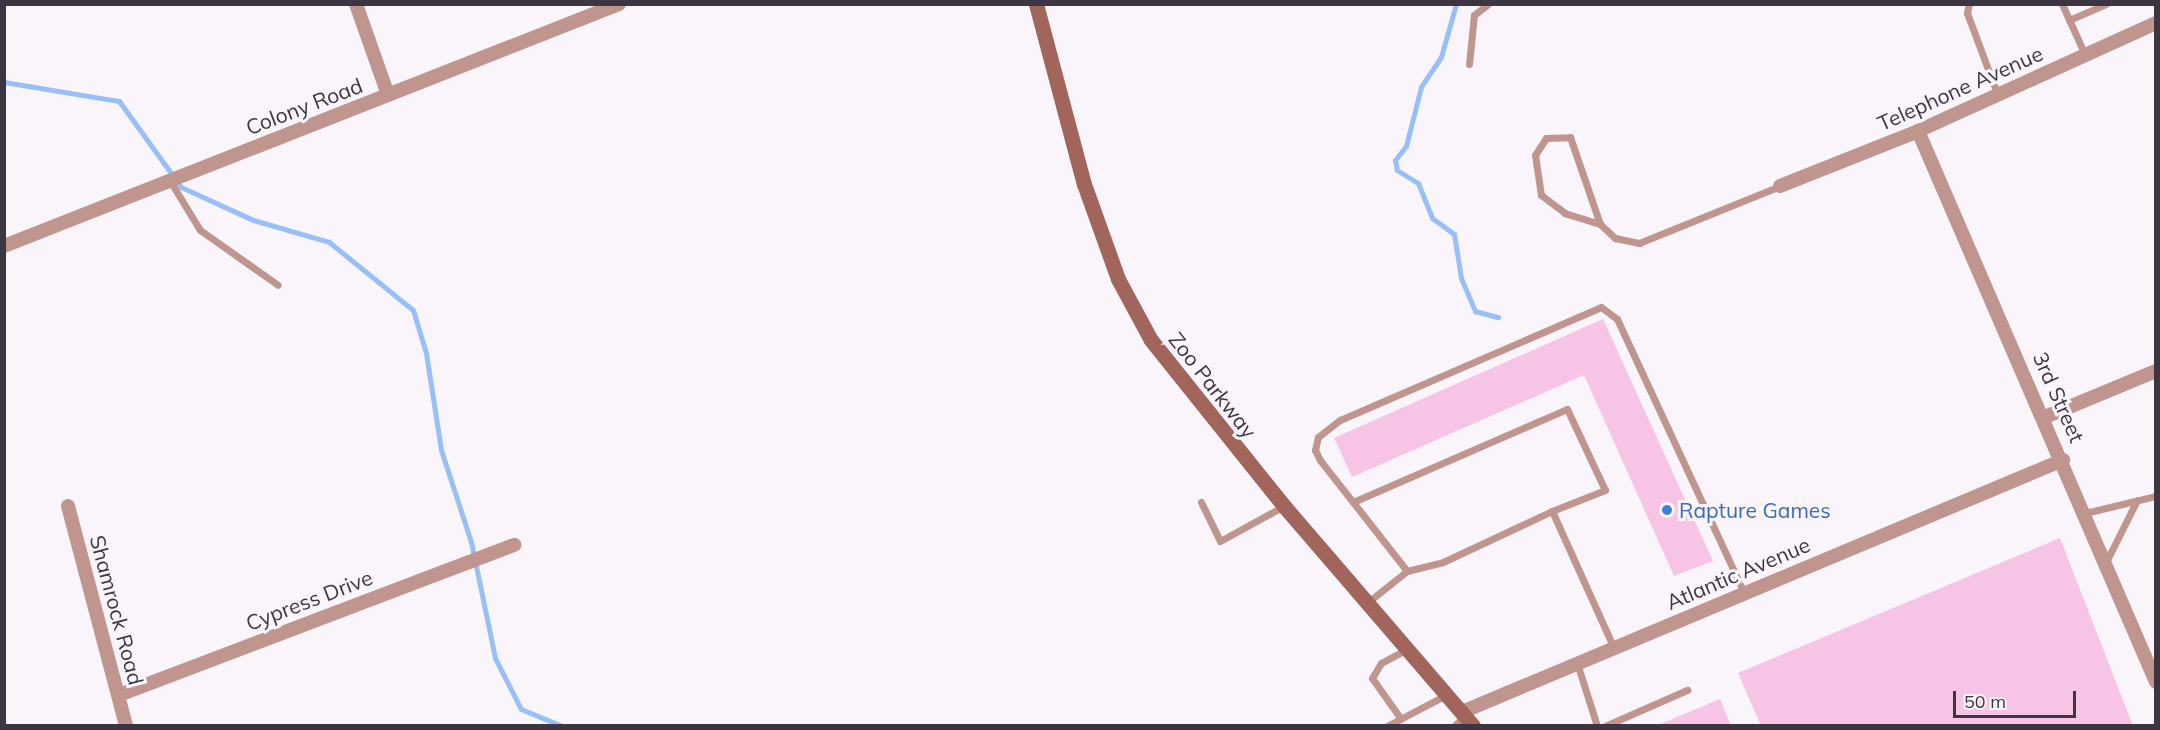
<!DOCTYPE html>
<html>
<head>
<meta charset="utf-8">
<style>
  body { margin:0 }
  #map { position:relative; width:2160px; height:730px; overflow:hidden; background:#f9f5fb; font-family:Mulish,sans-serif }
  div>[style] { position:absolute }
  .stream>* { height:5px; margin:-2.5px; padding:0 2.5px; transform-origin:2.5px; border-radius:2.5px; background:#97bffa }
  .building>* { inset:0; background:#f7c4e5 }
  .service>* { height:7px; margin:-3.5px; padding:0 3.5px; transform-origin:3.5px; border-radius:3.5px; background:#c0958d }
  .minor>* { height:14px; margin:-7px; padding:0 7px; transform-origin:7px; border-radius:7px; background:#c0958d }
  .secondary>* { height:15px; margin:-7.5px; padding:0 7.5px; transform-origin:7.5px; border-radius:7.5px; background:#a1655b }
  .dots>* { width:16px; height:16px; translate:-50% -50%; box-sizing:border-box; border:3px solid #f9f5fb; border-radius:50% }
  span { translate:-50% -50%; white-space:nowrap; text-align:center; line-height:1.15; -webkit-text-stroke:6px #f9f5fb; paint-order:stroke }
  .street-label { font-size:21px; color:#3d3541 }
  .shop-label { font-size:21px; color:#366cbe }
  .left { translate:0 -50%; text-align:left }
  .frame { position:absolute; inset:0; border:6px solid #3d3541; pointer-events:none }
  .scale { position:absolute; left:1953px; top:691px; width:123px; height:27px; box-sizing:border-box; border:3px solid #3d3541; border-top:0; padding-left:8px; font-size:18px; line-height:21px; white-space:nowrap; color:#3d3541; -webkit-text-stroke:4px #f9f5fb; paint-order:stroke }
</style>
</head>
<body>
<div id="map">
  <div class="stream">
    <div style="left:1456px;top:4px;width:55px;rotate:105.8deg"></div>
    <div style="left:1441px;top:57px;width:36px;rotate:124deg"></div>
    <div style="left:1421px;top:87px;width:61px;rotate:104.3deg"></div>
    <div style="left:1406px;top:146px;width:18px;rotate:128deg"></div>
    <div style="left:1395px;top:160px;width:10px;rotate:79deg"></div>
    <div style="left:1397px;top:170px;width:25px;rotate:32deg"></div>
    <div style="left:1418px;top:183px;width:38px;rotate:68deg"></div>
    <div style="left:1432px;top:218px;width:27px;rotate:36deg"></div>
    <div style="left:1454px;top:234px;width:45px;rotate:81deg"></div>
    <div style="left:1461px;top:278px;width:36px;rotate:67deg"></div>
    <div style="left:1475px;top:311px;width:24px;rotate:15deg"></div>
    <div style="left:4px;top:82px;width:117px;rotate:9.4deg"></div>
    <div style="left:119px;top:101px;width:106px;rotate:54.2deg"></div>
    <div style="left:181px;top:187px;width:79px;rotate:24.6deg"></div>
    <div style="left:253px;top:220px;width:79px;rotate:16.1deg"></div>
    <div style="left:329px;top:242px;width:108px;rotate:39deg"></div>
    <div style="left:413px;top:310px;width:45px;rotate:73.2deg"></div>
    <div style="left:426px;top:353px;width:98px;rotate:81.2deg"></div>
    <div style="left:441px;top:450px;width:97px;rotate:71.9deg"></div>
    <div style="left:471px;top:542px;width:118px;rotate:78.3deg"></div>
    <div style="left:495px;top:658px;width:57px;rotate:63deg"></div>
    <div style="left:521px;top:709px;width:44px;rotate:22.5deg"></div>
  </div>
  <div class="building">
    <div style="clip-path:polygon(1603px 319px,1713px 561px,1674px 576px,1584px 375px,1352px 477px,1334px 438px)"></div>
    <div style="clip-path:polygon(2060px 538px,2133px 726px,1761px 726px,1738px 673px)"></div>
    <div style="clip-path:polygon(1720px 699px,1731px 726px,1658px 726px,1658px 725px)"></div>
  </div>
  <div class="service">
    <div style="left:1969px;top:4px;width:9px;rotate:103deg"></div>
    <div style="left:1967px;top:13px;width:89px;rotate:69.5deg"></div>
    <div style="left:2062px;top:4px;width:56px;rotate:65.7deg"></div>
    <div style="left:2069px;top:20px;width:40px;rotate:-23.4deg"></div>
    <div style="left:1469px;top:64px;width:49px;rotate:-84.2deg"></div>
    <div style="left:1474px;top:15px;width:18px;rotate:-38deg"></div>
    <div style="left:170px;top:181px;width:57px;rotate:58.5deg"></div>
    <div style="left:200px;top:230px;width:95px;rotate:35.2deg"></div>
    <div style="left:1600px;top:224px;width:37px;rotate:-163deg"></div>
    <div style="left:1565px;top:213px;width:30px;rotate:-143deg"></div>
    <div style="left:1541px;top:195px;width:40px;rotate:-98.5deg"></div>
    <div style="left:1535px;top:155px;width:20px;rotate:-57deg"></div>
    <div style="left:1546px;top:138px;width:24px;rotate:-2deg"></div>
    <div style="left:1570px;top:137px;width:92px;rotate:71deg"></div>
    <div style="left:1600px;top:224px;width:21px;rotate:43deg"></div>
    <div style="left:1615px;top:238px;width:25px;rotate:12deg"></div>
    <div style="left:1639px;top:243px;width:152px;rotate:-22deg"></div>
    <div style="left:1201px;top:502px;width:43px;rotate:64deg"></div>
    <div style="left:1220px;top:541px;width:73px;rotate:-28.7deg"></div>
    <div style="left:1353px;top:502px;width:233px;rotate:-23.5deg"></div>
    <div style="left:1567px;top:409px;width:89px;rotate:64.9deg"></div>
    <div style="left:1605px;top:490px;width:57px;rotate:158.4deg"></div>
    <div style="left:2085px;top:513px;width:73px;rotate:-13.5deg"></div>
    <div style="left:2106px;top:562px;width:69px;rotate:-63.4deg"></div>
    <div style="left:1407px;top:571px;width:37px;rotate:-14deg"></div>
    <div style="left:1443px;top:562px;width:120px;rotate:-25.1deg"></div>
    <div style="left:1552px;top:511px;width:150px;rotate:65.7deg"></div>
    <div style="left:1368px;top:602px;width:50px;rotate:-38.5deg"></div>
    <div style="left:1407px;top:571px;width:141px;rotate:-128.1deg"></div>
    <div style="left:1320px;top:460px;width:11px;rotate:-117deg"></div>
    <div style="left:1315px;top:450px;width:13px;rotate:-77deg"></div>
    <div style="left:1318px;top:437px;width:28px;rotate:-38deg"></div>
    <div style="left:1340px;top:420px;width:284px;rotate:-23.4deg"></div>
    <div style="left:1601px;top:307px;width:20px;rotate:37deg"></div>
    <div style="left:1617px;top:319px;width:302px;rotate:65.1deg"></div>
    <div style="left:1577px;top:663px;width:66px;rotate:72.4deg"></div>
    <div style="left:1401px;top:719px;width:50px;rotate:-125.3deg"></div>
    <div style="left:1372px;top:678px;width:17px;rotate:-59deg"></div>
    <div style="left:1381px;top:663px;width:30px;rotate:-28deg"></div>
    <div style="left:1387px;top:726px;width:69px;rotate:-27.7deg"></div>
    <div style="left:1454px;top:726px;width:16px;rotate:-45deg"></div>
    <div style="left:1605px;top:726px;width:90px;rotate:-23.7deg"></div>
  </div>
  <div class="minor">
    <div style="left:356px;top:4px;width:96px;rotate:70.6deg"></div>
    <div style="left:1918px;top:131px;width:600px;rotate:66.64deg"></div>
    <div style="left:1780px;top:186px;width:149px;rotate:-21.7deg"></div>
    <div style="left:1918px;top:131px;width:261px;rotate:-24.4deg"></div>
    <div style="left:4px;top:246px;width:661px;rotate:-21.48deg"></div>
    <div style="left:2045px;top:417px;width:120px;rotate:-22.5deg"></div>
    <div style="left:68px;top:506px;width:228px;rotate:75.2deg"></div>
    <div style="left:119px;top:695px;width:423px;rotate:-20.8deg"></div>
    <div style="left:1462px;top:712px;width:652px;rotate:-22.75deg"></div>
  </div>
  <div class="secondary">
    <div style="left:1036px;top:4px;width:186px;rotate:75.1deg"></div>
    <div style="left:1084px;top:184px;width:101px;rotate:70.3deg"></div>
    <div style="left:1118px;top:279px;width:69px;rotate:61.6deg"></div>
    <div style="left:1151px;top:340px;width:213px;rotate:51.3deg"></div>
    <div style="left:1284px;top:506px;width:290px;rotate:49.3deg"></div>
  </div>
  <div class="dots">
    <div style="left:1667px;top:510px;background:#3f7fe0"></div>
  </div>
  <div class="street-label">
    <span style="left:1960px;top:88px;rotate:-24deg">Telephone Avenue</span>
    <span style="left:304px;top:106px;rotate:-21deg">Colony Road</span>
    <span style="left:1213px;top:385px;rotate:52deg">Zoo Parkway</span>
    <span style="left:2059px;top:397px;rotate:66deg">3rd Street</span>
    <span style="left:1738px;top:573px;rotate:-23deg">Atlantic Avenue</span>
    <span style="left:309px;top:600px;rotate:-21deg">Cypress Drive</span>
    <span style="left:117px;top:610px;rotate:75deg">Shamrock Road</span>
  </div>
  <div class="shop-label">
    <span class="left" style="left:1679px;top:510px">Rapture Games</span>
  </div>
  <div class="frame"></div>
  <div class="scale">50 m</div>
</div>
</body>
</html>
